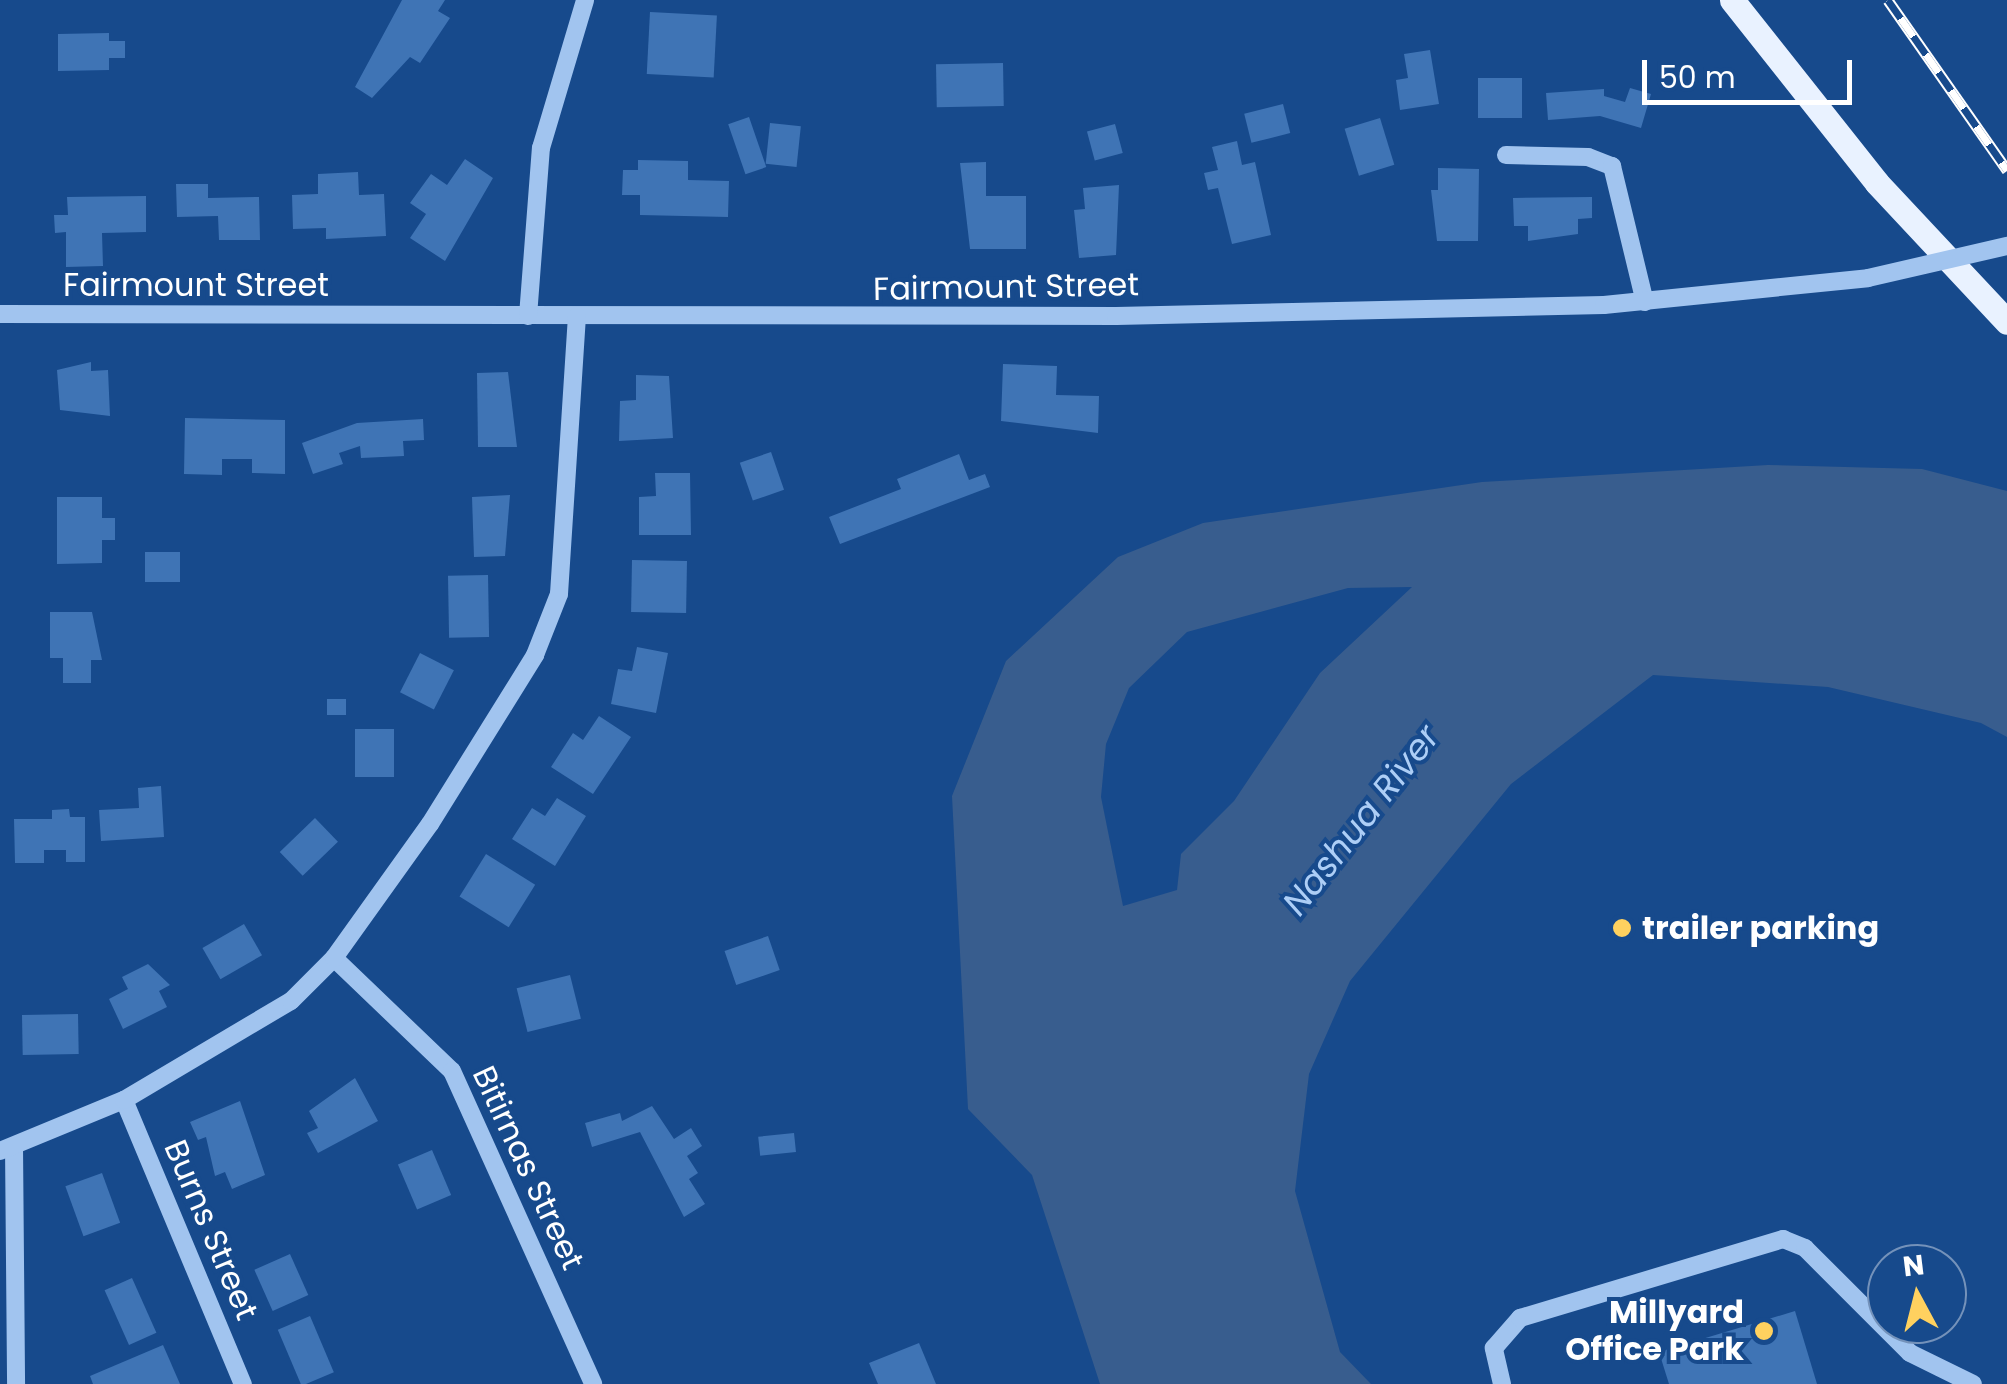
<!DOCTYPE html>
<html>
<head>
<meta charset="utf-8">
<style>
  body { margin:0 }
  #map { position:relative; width:2007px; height:1384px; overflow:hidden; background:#174a8c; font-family:Poppins,sans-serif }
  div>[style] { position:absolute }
  .water>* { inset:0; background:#385d8e }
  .building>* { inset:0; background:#3f74b5; transform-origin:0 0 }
  .minor>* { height:18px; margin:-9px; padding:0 9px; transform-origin:9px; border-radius:9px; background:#a1c4ef }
  .major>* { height:25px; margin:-12.5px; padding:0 12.5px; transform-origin:12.5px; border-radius:12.5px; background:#e9f2ff }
  .rail>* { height:11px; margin-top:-5.5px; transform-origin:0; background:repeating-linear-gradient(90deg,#174a8c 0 22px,#fff 0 44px); box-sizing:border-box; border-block:2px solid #fff }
  .minor-bridge>* { height:18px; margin:-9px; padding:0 9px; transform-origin:9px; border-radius:9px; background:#a1c4ef }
  .dots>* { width:28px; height:28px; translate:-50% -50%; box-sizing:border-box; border:5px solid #174a8c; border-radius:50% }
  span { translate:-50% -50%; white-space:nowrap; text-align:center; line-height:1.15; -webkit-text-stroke:8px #174a8c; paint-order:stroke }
  .street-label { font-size:32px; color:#fff }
  .poi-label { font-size:32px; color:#fff; font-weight:700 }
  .left { translate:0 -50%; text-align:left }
  .right { translate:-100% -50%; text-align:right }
  .water-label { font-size:35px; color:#adcef6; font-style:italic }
  .north { position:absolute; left:1867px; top:1244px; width:100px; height:100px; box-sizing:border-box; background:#174a8c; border:2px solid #7492ba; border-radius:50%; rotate:353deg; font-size:28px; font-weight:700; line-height:40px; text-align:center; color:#fff }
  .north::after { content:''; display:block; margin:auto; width:35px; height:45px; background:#ffd15f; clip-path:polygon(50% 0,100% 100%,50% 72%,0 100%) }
  .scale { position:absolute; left:1642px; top:60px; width:210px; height:45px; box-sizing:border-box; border:5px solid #fff; border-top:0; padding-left:12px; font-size:30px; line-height:35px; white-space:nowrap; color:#fff; -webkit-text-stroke:8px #174a8c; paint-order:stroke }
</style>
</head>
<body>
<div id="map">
  <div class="water">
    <div style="clip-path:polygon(evenodd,1768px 465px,1922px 469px,2007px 491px,2007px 737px,1981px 723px,1828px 687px,1653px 675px,1511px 784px,1350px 981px,1309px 1074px,1295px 1191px,1340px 1352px,1371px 1384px,1100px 1384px,1032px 1175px,968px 1109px,952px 796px,1006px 661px,1118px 557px,1203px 523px,1482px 482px,1768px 465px,1412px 587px,1320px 673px,1234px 801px,1181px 854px,1177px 890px,1123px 906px,1101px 797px,1106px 744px,1129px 688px,1187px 632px,1348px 588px,1412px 587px)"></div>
  </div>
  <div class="building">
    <div style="clip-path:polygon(402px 0,445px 0,438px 11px,450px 18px,420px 63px,410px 57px,372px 98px,355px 87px)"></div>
    <div style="left:650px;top:12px;width:67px;height:62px;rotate:3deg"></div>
    <div style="clip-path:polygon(109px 33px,109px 41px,125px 41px,125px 58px,109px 58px,109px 70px,58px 71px,58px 34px)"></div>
    <div style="clip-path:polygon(1430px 50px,1439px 104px,1400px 110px,1396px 80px,1408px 78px,1404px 54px)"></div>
    <div style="left:1003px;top:63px;width:43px;height:67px;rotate:89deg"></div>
    <div style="left:1478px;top:78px;width:44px;height:40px"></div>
    <div style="clip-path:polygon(1630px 88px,1651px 94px,1641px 128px,1600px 116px,1548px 120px,1546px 93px,1604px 89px,1604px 96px,1625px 102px)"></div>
    <div style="left:1283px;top:104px;width:30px;height:40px;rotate:76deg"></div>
    <div style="left:749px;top:117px;width:53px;height:22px;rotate:71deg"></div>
    <div style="left:1380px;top:118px;width:49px;height:37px;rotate:73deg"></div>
    <div style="left:770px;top:123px;width:31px;height:41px;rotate:6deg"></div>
    <div style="left:1115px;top:124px;width:30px;height:29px;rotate:75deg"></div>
    <div style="clip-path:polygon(1237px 141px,1242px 165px,1255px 162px,1271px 235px,1232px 244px,1218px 188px,1208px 190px,1204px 173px,1218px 170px,1212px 147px)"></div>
    <div style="clip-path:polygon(465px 159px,493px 178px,445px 261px,410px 238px,426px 214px,410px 203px,431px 174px,447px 185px)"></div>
    <div style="clip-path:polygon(638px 160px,688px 161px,688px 180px,729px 181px,728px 217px,640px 215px,640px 195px,622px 195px,623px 170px,638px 170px)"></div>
    <div style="clip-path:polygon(986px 162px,986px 196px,1026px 196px,1026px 249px,970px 249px,960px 163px)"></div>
    <div style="clip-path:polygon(1438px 168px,1479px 169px,1478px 241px,1437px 241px,1431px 190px,1438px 190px)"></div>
    <div style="clip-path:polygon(358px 172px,359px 195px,384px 194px,386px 236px,326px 239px,326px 228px,293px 229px,292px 195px,318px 194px,318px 174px)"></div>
    <div style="clip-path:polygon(176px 184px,208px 184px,208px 198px,259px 197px,260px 240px,219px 240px,218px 216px,177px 217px)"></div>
    <div style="clip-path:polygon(1119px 185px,1116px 255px,1079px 258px,1074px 210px,1085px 209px,1083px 188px)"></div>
    <div style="clip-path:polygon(146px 196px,146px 232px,102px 233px,103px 266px,66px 267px,66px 232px,55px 233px,54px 215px,68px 215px,67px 197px)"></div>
    <div style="clip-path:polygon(1592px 197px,1592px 218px,1578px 219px,1578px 234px,1528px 241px,1528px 226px,1514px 226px,1513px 198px)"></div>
    <div style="clip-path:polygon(91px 362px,91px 371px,108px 370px,110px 416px,60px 410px,57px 370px)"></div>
    <div style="clip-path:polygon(1003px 364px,1057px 366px,1056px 395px,1099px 396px,1098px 433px,1001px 421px)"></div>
    <div style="clip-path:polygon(508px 372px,517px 447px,478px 447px,477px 373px)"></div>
    <div style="clip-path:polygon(636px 375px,669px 376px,673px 438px,619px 441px,620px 401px,636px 400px)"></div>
    <div style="clip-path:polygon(185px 418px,285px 420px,285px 474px,252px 473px,252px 459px,222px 459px,222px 475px,184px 474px)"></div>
    <div style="clip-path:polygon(423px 419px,424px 440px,403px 441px,404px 456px,361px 458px,360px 446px,339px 453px,343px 464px,313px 474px,302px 443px,357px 423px)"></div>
    <div style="left:771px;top:452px;width:40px;height:33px;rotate:71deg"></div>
    <div style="clip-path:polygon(959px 454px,969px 480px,985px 474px,990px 487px,840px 544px,829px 517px,901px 489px,897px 479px)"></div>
    <div style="clip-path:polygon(655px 473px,690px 473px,691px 535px,639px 535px,639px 497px,656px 496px)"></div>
    <div style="clip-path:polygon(510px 495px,505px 556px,474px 557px,472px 497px)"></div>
    <div style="clip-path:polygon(57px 497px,102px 497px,102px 518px,115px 518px,115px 540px,102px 540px,102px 563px,57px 564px)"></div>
    <div style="left:145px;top:552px;width:35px;height:30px"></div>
    <div style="left:632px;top:560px;width:55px;height:52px;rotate:1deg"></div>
    <div style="left:488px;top:575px;width:62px;height:40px;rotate:89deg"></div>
    <div style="clip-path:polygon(50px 612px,92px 612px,102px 660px,91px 660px,91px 683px,63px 683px,63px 658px,50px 658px)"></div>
    <div style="clip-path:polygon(637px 647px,668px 653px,656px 713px,611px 704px,618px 669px,632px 671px)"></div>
    <div style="left:420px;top:653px;width:38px;height:44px;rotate:27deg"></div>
    <div style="left:327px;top:699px;width:19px;height:16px"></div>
    <div style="clip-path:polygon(599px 716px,631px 737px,593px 794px,551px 767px,573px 733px,583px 740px)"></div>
    <div style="left:355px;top:729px;width:39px;height:48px"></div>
    <div style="clip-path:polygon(161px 786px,164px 837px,101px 841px,99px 810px,139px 808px,138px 788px)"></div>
    <div style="clip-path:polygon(557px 798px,586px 816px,555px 866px,512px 839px,532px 808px,545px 816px)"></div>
    <div style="clip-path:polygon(69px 809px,70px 817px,85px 817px,85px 862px,66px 862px,66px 850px,44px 850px,44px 863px,15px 863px,14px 819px,52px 819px,52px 810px)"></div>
    <div style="left:315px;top:818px;width:33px;height:49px;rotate:46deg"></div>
    <div style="left:486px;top:854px;width:58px;height:50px;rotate:32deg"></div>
    <div style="left:244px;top:924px;width:36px;height:48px;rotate:60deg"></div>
    <div style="left:768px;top:936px;width:36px;height:46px;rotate:71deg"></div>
    <div style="clip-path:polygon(148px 964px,170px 985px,159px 991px,167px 1007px,123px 1029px,109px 999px,128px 989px,122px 977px)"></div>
    <div style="left:570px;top:975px;width:45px;height:55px;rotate:76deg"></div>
    <div style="left:78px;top:1014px;width:40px;height:56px;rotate:89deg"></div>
    <div style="clip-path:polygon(355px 1078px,378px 1121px,318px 1153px,307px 1133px,318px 1128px,309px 1111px)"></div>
    <div style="clip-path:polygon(240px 1101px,265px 1175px,232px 1189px,225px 1172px,215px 1176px,206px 1137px,198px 1140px,190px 1122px)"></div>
    <div style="clip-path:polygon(652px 1106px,674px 1139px,691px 1128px,702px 1146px,687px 1156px,698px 1173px,689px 1179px,705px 1204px,684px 1217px,640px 1132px,592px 1147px,585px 1123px,620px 1113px,622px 1121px)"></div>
    <div style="left:794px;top:1133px;width:19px;height:36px;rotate:84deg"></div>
    <div style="left:432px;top:1150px;width:49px;height:37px;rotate:67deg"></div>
    <div style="left:102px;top:1173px;width:53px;height:39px;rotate:70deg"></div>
    <div style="left:290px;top:1254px;width:45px;height:39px;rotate:66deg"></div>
    <div style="left:132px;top:1278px;width:60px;height:30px;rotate:66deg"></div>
    <div style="clip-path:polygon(1795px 1311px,1817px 1384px,1669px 1384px,1659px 1352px)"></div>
    <div style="left:310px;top:1316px;width:61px;height:35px;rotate:67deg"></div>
    <div style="clip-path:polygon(919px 1343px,936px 1384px,878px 1384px,869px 1363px)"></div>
    <div style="clip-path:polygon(163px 1345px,180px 1384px,93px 1384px,90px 1376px)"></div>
  </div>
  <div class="minor">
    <div style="left:1506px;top:155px;width:82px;rotate:1.4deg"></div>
    <div style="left:1588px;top:157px;width:26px;rotate:21deg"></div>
    <div style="left:1612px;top:166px;width:140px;rotate:76.4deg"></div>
    <div style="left:0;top:314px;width:1116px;rotate:0.1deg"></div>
    <div style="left:1116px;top:316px;width:488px;rotate:-1.3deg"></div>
    <div style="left:1604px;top:305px;width:265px;rotate:-5.8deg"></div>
    <div style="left:528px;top:316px;width:169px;rotate:-85.6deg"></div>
    <div style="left:541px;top:148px;width:154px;rotate:-73.4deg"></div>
    <div style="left:334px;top:958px;width:163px;rotate:43.8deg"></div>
    <div style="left:452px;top:1071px;width:343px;rotate:65.7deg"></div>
    <div style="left:124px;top:1100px;width:308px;rotate:67.3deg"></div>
    <div style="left:14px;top:1146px;width:238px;rotate:89.5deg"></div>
    <div style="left:0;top:1151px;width:134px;rotate:-22.4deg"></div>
    <div style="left:124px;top:1100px;width:194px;rotate:-30.7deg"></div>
    <div style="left:291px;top:1001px;width:61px;rotate:-45deg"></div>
    <div style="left:334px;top:958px;width:165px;rotate:-54.4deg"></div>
    <div style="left:430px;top:824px;width:199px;rotate:-58.1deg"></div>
    <div style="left:535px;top:655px;width:66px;rotate:-68.5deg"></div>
    <div style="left:559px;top:594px;width:278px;rotate:-86.3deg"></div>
    <div style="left:1502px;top:1384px;width:37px;rotate:-103deg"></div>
    <div style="left:1494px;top:1348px;width:40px;rotate:-49deg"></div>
    <div style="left:1520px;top:1318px;width:275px;rotate:-16.7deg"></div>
    <div style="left:1783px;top:1239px;width:24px;rotate:22deg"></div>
    <div style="left:1805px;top:1248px;width:148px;rotate:45deg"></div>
    <div style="left:1910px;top:1353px;width:70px;rotate:26.2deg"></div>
  </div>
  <div class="major">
    <div style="left:1732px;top:0;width:233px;rotate:51.6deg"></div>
    <div style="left:1877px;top:183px;width:190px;rotate:46.9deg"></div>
  </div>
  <div class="rail">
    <div style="left:1888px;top:0;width:208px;rotate:55deg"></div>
  </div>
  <div class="minor-bridge">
    <div style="left:1868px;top:278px;width:143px;rotate:-13deg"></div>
  </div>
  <div class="dots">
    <div style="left:1622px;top:928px;background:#ffd15f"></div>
    <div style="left:1764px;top:1331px;background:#ffd15f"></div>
  </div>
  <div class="street-label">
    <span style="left:196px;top:285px">Fairmount Street</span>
    <span style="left:1006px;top:287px;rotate:-1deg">Fairmount Street</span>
    <span style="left:528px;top:1168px;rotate:65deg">Bitirnas Street</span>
    <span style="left:211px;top:1230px;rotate:67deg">Burns Street</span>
  </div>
  <div class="poi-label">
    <span class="left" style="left:1642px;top:928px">trailer parking</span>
    <span class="right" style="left:1744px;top:1331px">Millyard<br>Office Park</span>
  </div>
  <div class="water-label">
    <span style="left:1361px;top:820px;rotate:-52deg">Nashua River</span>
  </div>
  <div class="north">N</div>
  <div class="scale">50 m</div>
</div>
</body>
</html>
